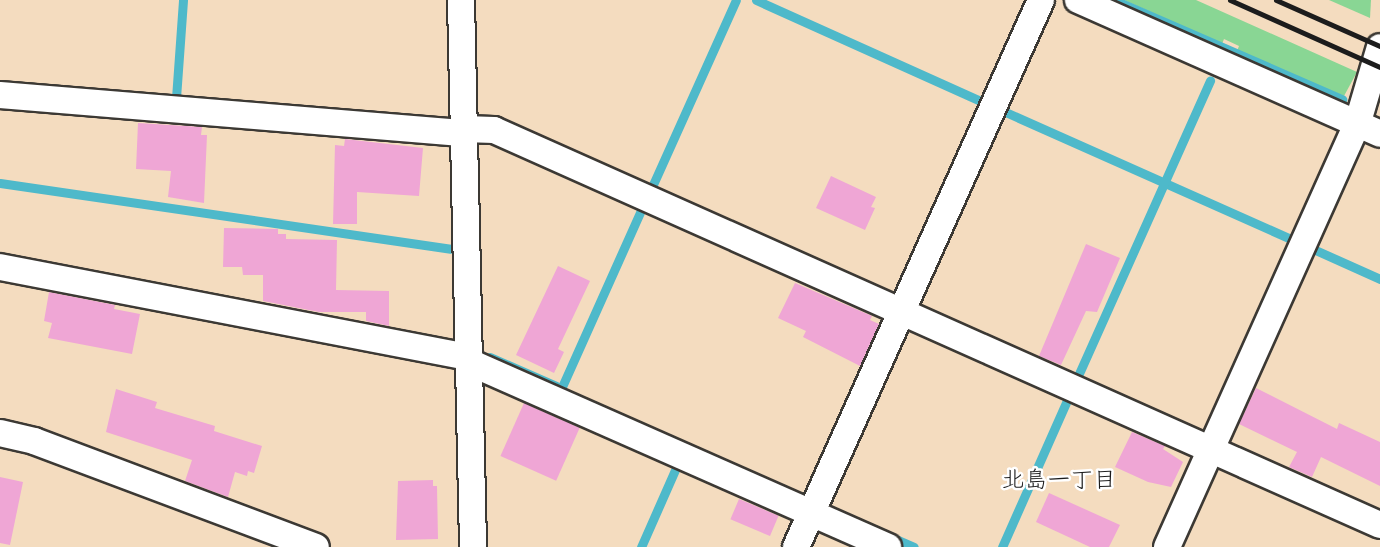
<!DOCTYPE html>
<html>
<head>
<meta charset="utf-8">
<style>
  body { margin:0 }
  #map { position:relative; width:1380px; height:547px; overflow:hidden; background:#f4dcbf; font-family:Pangolin,"Klee One",sans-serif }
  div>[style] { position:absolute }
  .green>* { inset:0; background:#89d694 }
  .stream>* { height:9px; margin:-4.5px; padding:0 4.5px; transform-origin:4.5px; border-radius:4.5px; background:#4eb9ca }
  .building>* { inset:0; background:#efa6d5; transform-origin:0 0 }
  .roads { filter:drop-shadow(2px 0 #3c3934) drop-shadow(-2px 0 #3c3934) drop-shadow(0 2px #3c3934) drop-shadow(0 -2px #3c3934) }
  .minor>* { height:26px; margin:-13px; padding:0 13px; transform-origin:13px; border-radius:13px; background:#fff }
  .rail>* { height:5px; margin:-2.5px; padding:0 2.5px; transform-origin:2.5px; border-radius:2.5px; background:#1c1c1c }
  span { translate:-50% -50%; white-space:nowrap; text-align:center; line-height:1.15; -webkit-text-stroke:5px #fff; paint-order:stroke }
  .neighbourhood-label { font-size:23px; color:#1c1c1c }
</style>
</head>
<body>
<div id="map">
  <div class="green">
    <div style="clip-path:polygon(1124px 0,1196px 0,1357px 72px,1344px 96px,1237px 51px,1239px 46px,1224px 39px,1222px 44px)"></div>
    <div style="clip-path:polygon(1329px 0,1371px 0,1370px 18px)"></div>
  </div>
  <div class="stream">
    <div style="left:756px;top:0;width:244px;rotate:24.2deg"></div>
    <div style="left:1114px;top:0;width:249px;rotate:23.5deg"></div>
    <div style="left:176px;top:98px;width:98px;rotate:-85.9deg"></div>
    <div style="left:1001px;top:110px;width:317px;rotate:24deg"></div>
    <div style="left:0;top:183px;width:455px;rotate:8.3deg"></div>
    <div style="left:651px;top:189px;width:207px;rotate:-65.8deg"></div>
    <div style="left:1311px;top:248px;width:76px;rotate:24.2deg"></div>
    <div style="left:490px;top:357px;width:72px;rotate:23.7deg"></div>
    <div style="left:1077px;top:378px;width:326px;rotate:-65.9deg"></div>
    <div style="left:561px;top:389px;width:198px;rotate:-65.9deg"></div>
    <div style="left:889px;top:536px;width:27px;rotate:24deg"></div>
    <div style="left:641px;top:547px;width:94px;rotate:-66.2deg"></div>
    <div style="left:1002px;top:547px;width:165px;rotate:-66.1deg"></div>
  </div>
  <div class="building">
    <div style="clip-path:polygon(138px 123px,202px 127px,201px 135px,207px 135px,204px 203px,168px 197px,171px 171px,136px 169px)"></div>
    <div style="clip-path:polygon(345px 139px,423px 148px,419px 196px,357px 192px,357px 224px,333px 224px,335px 145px,344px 146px)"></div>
    <div style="clip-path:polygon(831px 176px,876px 197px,871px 207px,875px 208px,865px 230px,816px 208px)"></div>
    <div style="clip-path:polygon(224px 228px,278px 229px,278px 234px,286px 234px,286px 239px,337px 240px,336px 290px,389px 291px,389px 326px,366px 321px,366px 312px,319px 312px,263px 301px,263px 275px,243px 275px,242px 267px,223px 267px)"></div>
    <div style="clip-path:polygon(1086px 244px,1120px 258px,1097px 312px,1086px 311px,1061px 365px,1039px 356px)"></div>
    <div style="clip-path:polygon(558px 266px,590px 281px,558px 349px,564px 352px,554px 373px,516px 355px)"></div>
    <div style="clip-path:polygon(795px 283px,872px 316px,870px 320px,879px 324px,860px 366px,803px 337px,806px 331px,778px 318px)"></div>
    <div style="clip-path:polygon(49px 292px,115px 305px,114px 309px,140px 314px,132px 354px,48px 338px,52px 323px,44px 321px)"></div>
    <div style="clip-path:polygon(1256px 388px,1337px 429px,1339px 423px,1380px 442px,1380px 486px,1321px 457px,1312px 477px,1289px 467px,1297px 452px,1239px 424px)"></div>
    <div style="clip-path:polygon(116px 389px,157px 402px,155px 408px,215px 426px,214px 431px,262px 446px,254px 473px,248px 471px,247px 476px,235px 472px,228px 497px,185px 481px,192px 460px,106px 432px)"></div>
    <div style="left:524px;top:403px;width:61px;height:58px;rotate:24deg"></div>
    <div style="clip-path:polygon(1132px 432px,1165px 446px,1163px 449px,1183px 462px,1171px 487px,1148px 482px,1115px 467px)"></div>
    <div style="clip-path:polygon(0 477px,23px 482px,10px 545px,0 543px)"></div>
    <div style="clip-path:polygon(433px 480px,433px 486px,437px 486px,438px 539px,396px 540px,398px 481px)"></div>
    <div style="clip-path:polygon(1049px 493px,1120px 525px,1109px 547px,1090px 547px,1036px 522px)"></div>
    <div style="left:739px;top:499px;width:43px;height:22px;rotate:23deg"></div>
  </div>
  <div class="roads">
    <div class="minor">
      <div style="left:461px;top:0;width:547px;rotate:88.74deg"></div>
      <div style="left:1078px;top:0;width:330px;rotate:23.9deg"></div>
      <div style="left:0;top:95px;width:466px;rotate:4.7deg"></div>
      <div style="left:464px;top:129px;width:30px;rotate:2deg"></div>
      <div style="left:494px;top:130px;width:970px;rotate:24.03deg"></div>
      <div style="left:0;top:267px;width:478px;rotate:10.9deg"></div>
      <div style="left:469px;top:362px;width:458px;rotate:23.8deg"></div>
      <div style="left:0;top:433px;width:35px;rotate:13deg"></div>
      <div style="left:34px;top:441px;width:301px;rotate:20.6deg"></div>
      <div style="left:796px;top:547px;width:599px;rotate:-65.87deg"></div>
      <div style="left:1167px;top:547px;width:463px;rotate:-65.8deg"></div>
      <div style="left:1357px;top:125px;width:81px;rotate:-73.6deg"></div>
    </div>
  </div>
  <div class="rail">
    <div style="left:1230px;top:0;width:164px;rotate:24.1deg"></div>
    <div style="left:1276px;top:0;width:114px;rotate:23.9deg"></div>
  </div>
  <div class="neighbourhood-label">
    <span style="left:1059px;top:480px">北島一丁目</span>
  </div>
</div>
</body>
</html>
